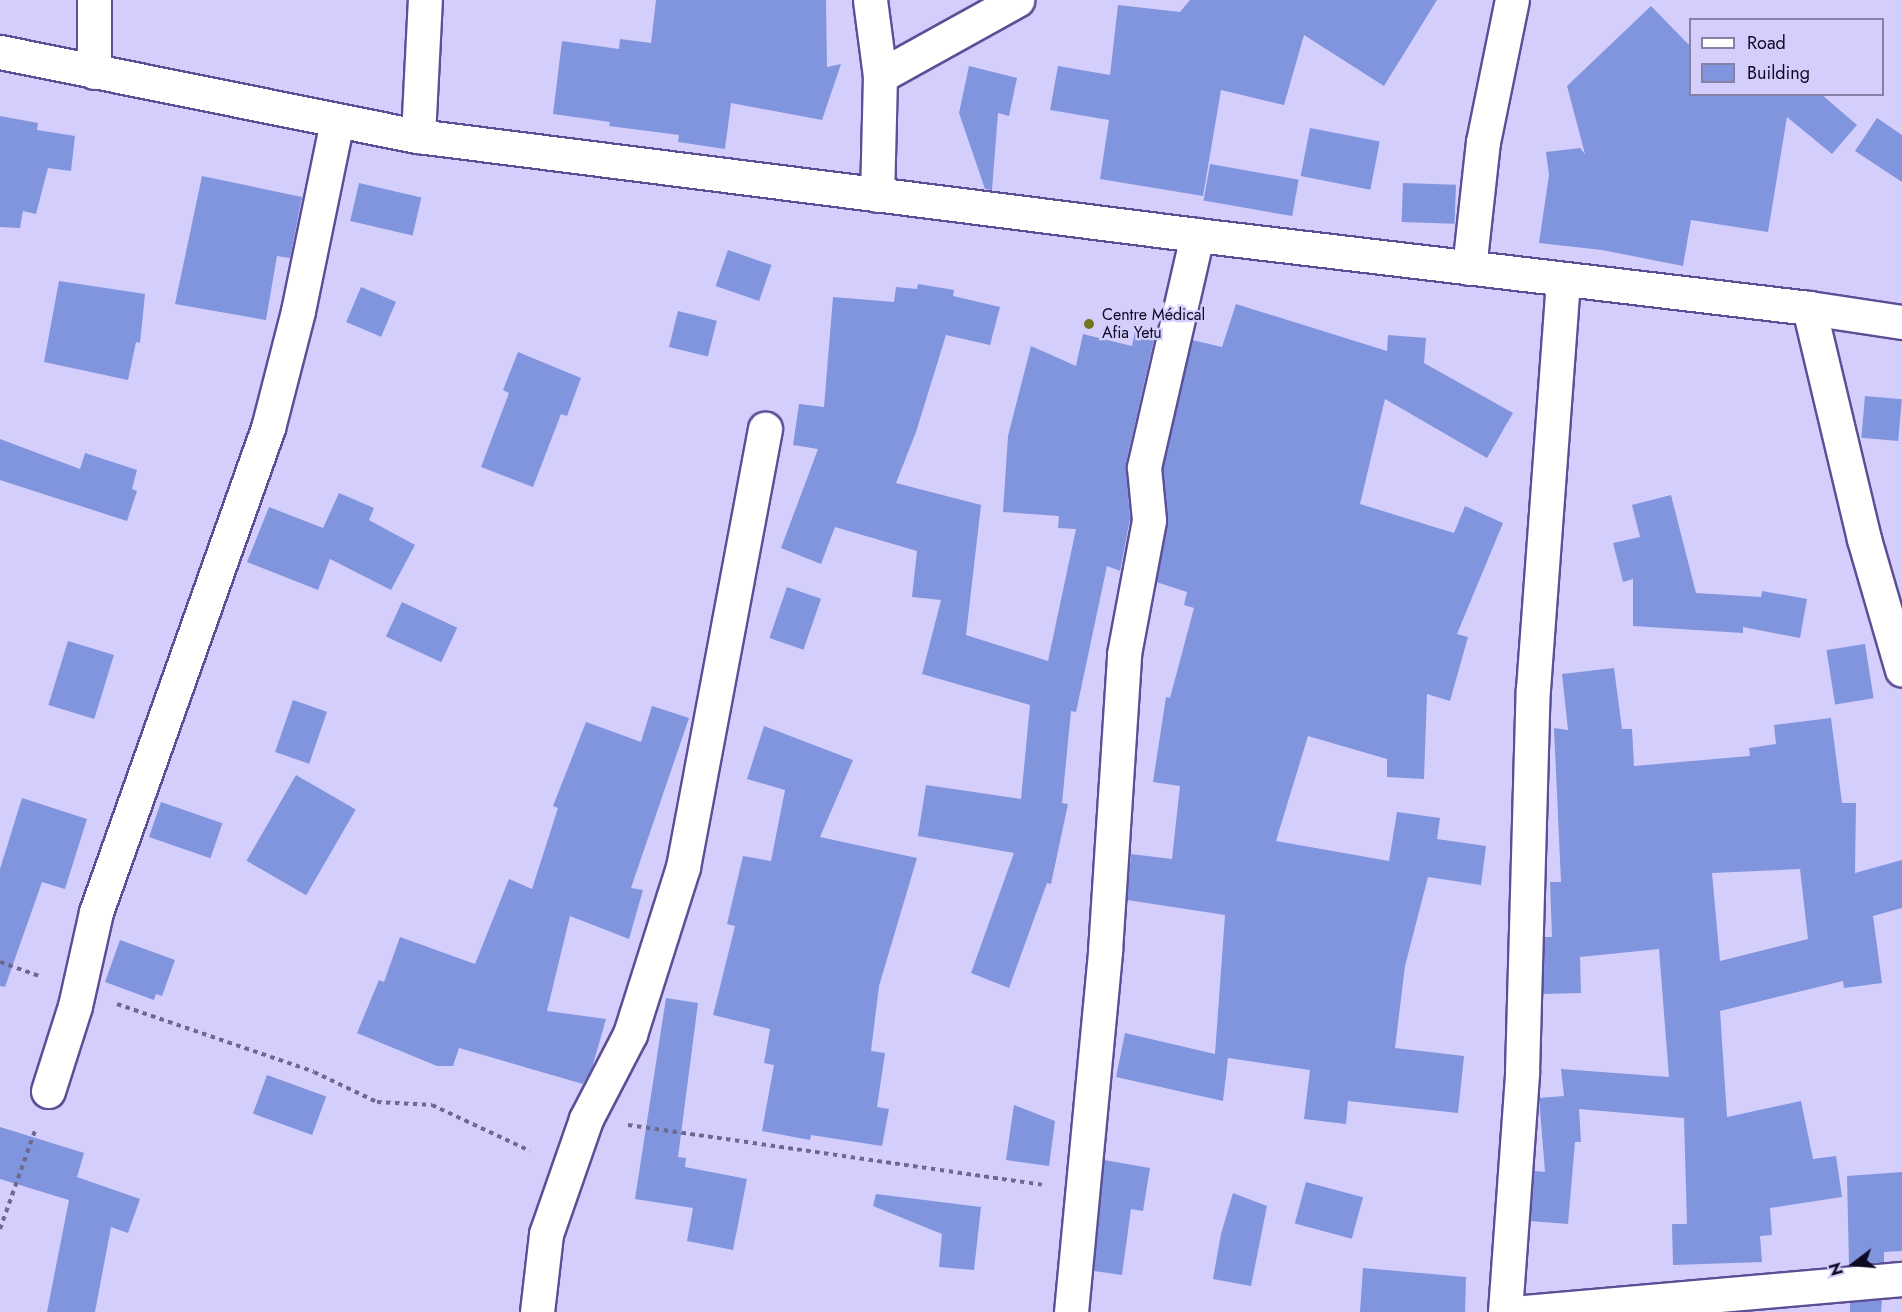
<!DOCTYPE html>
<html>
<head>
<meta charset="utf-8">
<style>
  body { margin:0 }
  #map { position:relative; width:1902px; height:1312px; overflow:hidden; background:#d4cefd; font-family:Jost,sans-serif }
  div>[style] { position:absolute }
  .building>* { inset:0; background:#8095de; transform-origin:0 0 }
  .path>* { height:4px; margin-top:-2px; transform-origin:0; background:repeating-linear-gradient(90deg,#6f688d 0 4.5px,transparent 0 9px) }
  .roads { filter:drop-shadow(2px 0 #5d4f95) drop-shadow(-2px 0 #5d4f95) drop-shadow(0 2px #5d4f95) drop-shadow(0 -2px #5d4f95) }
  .street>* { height:33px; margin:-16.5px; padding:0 16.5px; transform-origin:16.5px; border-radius:16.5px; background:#fff }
  .secondary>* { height:33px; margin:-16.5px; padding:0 16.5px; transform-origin:16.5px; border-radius:16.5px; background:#fff }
  .dots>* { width:16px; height:16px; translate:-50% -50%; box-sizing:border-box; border:3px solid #d4cefd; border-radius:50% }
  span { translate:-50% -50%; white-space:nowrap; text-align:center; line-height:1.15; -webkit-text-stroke:4.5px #d4cefd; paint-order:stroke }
  .poi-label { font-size:16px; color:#100924 }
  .left { translate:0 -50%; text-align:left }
  .legend { position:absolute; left:1689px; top:18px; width:195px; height:78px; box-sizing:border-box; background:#d4cefd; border:2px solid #867fa6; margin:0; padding:8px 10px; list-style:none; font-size:18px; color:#100924 }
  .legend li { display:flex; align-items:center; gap:12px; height:30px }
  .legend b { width:30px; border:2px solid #867fa6 }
  .north { position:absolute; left:1824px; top:1234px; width:60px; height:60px; -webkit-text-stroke:4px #d4cefd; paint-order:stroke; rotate:254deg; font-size:16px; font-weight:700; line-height:24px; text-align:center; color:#100924 }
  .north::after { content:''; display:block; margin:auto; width:21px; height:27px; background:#100924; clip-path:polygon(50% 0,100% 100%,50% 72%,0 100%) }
</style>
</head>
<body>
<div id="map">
  <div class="building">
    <div style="clip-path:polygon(656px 0,826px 0,827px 67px,841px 64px,822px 120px,731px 103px,725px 149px,678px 142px,679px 135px,609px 126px,610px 122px,553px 114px,562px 41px,619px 49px,620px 39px,651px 43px)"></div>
    <div style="clip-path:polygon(1190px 0,1437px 0,1384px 86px,1304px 35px,1284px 105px,1221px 90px,1203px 196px,1100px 179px,1109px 120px,1050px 110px,1058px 66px,1110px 75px,1118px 5px,1180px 12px)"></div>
    <div style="clip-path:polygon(1651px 6px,1690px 46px,1690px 94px,1821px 94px,1857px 125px,1832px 154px,1787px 117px,1768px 232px,1691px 220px,1683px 266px,1602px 250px,1539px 243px,1549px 175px,1546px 152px,1580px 148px,1585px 154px,1567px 86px)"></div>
    <div style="clip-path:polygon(969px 66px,1017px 78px,1009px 116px,998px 113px,992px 190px,985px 189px,959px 113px)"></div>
    <div style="clip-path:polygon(0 116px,38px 123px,37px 130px,75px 136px,71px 171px,48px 168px,36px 214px,23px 211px,20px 228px,0 227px)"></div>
    <div style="clip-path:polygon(1877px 118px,1902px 135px,1902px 182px,1855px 151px)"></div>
    <div style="left:1310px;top:128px;width:71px;height:49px;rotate:11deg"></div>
    <div style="left:1210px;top:164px;width:90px;height:37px;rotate:10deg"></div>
    <div style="clip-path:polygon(202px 176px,302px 197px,290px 258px,277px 256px,266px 320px,175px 304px)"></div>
    <div style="left:359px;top:183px;width:64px;height:39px;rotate:13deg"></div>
    <div style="left:1403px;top:183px;width:53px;height:39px;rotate:2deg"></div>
    <div style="left:728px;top:250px;width:46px;height:38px;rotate:19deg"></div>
    <div style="clip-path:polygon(59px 281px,145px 294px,140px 343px,136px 342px,128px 380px,44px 362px)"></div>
    <div style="clip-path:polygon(918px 284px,954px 290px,953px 296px,1000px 307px,990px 345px,946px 335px,916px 432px,896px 483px,981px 505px,966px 635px,1048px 661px,1076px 529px,1058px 528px,1059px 516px,1003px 512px,1008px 436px,1031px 346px,1076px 366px,1083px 334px,1132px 346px,1136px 327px,1156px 331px,1126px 463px,1130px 519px,1120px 571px,1107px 566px,1076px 712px,1071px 711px,1062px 803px,1068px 804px,1051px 884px,1047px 883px,1009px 988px,971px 973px,1014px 853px,918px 836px,926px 785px,1021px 799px,1030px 705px,922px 674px,941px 600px,912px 597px,917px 551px,835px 527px,821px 564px,781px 548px,818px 449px,793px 445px,799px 404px,824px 407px,833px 297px,894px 302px,896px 287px,917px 289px)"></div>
    <div style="left:361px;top:287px;width:38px;height:38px;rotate:23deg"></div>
    <div style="clip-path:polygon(1236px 304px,1387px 351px,1388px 335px,1426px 338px,1424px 363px,1513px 413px,1487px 458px,1385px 399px,1360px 504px,1454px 533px,1465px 506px,1503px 523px,1457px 634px,1468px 637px,1450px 701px,1427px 694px,1424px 779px,1387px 777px,1387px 759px,1308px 736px,1276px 841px,1389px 861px,1397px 812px,1440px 818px,1437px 839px,1486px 846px,1481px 885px,1428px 877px,1405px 966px,1395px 1048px,1464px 1056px,1458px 1113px,1348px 1101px,1346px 1124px,1304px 1119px,1310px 1070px,1228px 1058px,1223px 1101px,1116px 1077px,1125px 1033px,1215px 1054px,1225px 915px,1127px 900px,1131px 854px,1172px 859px,1180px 786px,1153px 782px,1166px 697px,1170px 698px,1194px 608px,1184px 605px,1187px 592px,1156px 582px,1167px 523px,1163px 468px,1192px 340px,1222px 347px)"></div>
    <div style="left:678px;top:311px;width:40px;height:37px;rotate:14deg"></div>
    <div style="clip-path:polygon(518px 352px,581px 378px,567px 416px,561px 414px,533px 487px,481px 467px,509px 393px,503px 390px)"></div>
    <div style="left:1865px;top:396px;width:37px;height:42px;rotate:5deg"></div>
    <div style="clip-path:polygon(0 439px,80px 469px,85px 453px,137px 470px,132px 489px,137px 491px,127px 521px,0 480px)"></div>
    <div style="clip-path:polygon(339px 493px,374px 508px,369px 520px,415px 545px,391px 590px,330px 559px,318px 590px,247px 562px,269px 507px,323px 528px)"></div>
    <div style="clip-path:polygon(1671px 495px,1696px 593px,1761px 597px,1762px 591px,1807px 599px,1800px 638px,1743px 627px,1743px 633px,1633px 626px,1633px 579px,1623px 582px,1613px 543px,1640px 537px,1632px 505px)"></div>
    <div style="left:787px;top:587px;width:36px;height:54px;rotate:19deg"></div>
    <div style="left:402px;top:602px;width:61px;height:38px;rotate:25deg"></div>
    <div style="left:68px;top:641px;width:48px;height:67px;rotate:17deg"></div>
    <div style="left:1865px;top:644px;width:55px;height:39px;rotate:81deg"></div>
    <div style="clip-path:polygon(evenodd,1614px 668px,1622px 729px,1632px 729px,1634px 766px,1750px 756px,1749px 748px,1776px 744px,1774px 725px,1831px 718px,1842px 803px,1856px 803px,1855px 873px,1902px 860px,1902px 908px,1873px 916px,1882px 983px,1844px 988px,1843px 981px,1720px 1011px,1727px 1117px,1801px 1101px,1813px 1159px,1836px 1156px,1842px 1197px,1770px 1208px,1772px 1235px,1760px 1236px,1762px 1262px,1673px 1265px,1672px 1224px,1687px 1224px,1684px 1118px,1579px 1109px,1581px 1142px,1575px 1142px,1568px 1224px,1530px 1221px,1534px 1171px,1545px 1172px,1539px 1098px,1564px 1096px,1561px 1069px,1669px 1077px,1659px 949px,1580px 957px,1581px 993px,1543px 994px,1545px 937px,1552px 937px,1550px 882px,1561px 882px,1554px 728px,1568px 730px,1562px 674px,1614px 668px,1800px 869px,1808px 939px,1720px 961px,1712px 873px,1800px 869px)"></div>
    <div style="left:293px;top:700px;width:36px;height:55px;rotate:19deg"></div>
    <div style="clip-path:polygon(652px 706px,689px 718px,631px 888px,643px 890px,629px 939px,570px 916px,547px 1011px,606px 1019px,592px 1068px,583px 1084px,459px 1048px,453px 1066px,437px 1066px,357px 1033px,379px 980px,384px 982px,400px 937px,475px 964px,509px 879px,532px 889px,558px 808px,553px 806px,586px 722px,641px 742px)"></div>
    <div style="clip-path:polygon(764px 726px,853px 760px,820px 837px,917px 858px,879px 986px,871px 1051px,885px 1053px,877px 1107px,889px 1109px,882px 1146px,811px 1135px,810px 1140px,762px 1131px,774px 1065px,764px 1063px,770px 1029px,713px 1015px,735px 926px,727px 924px,743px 856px,771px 861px,785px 790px,747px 779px)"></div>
    <div style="left:296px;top:775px;width:69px;height:99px;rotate:30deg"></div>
    <div style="clip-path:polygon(22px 798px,87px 819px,65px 889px,42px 882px,5px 987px,0 986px,0 869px)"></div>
    <div style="left:161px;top:802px;width:65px;height:37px;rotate:19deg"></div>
    <div style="clip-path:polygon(120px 940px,175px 960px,162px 996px,156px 994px,154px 1000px,105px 982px)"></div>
    <div style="clip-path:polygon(666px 998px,698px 1003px,678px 1157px,686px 1158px,685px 1167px,747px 1179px,733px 1250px,687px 1241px,693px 1208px,635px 1199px)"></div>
    <div style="left:267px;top:1075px;width:63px;height:41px;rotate:20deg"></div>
    <div style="clip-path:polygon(1014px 1105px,1055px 1121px,1049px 1166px,1006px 1160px)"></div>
    <div style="clip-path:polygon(0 1127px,84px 1153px,77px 1177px,140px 1199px,128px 1233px,111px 1227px,95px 1312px,47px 1312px,69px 1200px,0 1179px)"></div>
    <div style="clip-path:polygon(1104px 1160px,1150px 1168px,1143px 1211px,1131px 1209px,1122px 1275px,1094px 1271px)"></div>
    <div style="clip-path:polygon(1902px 1172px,1902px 1251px,1884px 1252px,1884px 1262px,1849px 1265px,1847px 1176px)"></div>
    <div style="left:1306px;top:1182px;width:59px;height:43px;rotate:15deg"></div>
    <div style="clip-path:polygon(1233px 1193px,1267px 1206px,1251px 1286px,1213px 1279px,1221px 1234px)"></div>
    <div style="clip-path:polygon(876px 1194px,981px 1207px,974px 1270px,939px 1267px,942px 1234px,873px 1206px)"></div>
    <div style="clip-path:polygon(1363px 1268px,1466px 1277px,1465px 1312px,1360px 1312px)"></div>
    <div style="clip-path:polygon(1882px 1300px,1881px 1312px,1850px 1312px,1850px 1302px)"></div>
  </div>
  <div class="path">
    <div style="left:0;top:962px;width:41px;rotate:19.7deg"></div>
    <div style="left:117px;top:1004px;width:208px;rotate:19deg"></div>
    <div style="left:314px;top:1072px;width:70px;rotate:25.5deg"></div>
    <div style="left:377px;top:1102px;width:55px;rotate:3.1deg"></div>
    <div style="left:432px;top:1105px;width:108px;rotate:25.1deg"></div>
    <div style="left:628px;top:1125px;width:418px;rotate:8.2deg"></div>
    <div style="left:0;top:1229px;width:107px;rotate:-70.4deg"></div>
  </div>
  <div class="roads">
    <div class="street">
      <div style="left:870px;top:0;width:77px;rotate:82.5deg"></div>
      <div style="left:880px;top:76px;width:119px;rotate:91.4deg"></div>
      <div style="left:94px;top:72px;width:72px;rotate:-90deg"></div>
      <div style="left:880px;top:76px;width:157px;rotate:-29deg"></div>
      <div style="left:418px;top:136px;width:136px;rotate:-87.1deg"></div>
      <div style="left:1469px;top:268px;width:127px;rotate:-83.7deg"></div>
      <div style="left:1483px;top:142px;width:145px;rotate:-78.5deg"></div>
      <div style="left:1809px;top:308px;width:237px;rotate:76.6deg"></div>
      <div style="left:1864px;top:539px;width:136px;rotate:73.8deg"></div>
      <div style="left:48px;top:1091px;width:89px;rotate:-72.4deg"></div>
      <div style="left:75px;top:1006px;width:96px;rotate:-77.4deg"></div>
      <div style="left:96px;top:912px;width:514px;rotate:-70.44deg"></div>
      <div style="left:268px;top:428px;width:121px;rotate:-75.6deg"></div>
      <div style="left:298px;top:311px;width:194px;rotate:-78.4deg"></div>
      <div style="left:537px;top:1312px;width:79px;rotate:-83.4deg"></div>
      <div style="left:546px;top:1234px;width:122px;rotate:-70.8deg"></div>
      <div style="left:586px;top:1119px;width:96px;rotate:-62.6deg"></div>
      <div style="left:630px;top:1034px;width:175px;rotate:-72.4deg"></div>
      <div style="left:683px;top:867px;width:446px;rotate:-79.4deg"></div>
      <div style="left:1071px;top:1312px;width:363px;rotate:-84.6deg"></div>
      <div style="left:1105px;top:951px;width:298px;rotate:-86.3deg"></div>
      <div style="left:1124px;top:654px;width:136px;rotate:-79.4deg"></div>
      <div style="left:1149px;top:520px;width:53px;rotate:-95.4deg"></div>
      <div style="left:1144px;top:467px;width:238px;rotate:-77.1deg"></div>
      <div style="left:1505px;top:1312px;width:241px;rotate:-85.9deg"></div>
      <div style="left:1522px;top:1072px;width:383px;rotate:-88.4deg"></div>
      <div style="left:1533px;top:689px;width:410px;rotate:-85.8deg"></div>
      <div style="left:1524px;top:1312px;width:379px;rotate:-5deg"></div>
    </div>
    <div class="secondary">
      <div style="left:0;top:52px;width:426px;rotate:11.4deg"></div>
      <div style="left:418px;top:136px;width:785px;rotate:7.24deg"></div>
      <div style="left:1197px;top:235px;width:616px;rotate:6.8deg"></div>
      <div style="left:1809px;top:308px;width:94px;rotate:8.6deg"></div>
    </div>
  </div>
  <div class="dots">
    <div style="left:1089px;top:324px;background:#74761d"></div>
  </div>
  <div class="poi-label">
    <span class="left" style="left:1102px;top:324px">Centre Médical<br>Afia Yetu</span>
  </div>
  <ul class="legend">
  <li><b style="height:8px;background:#fff"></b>Road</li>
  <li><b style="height:16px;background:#8095de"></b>Building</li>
  </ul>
  <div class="north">N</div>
</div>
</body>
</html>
